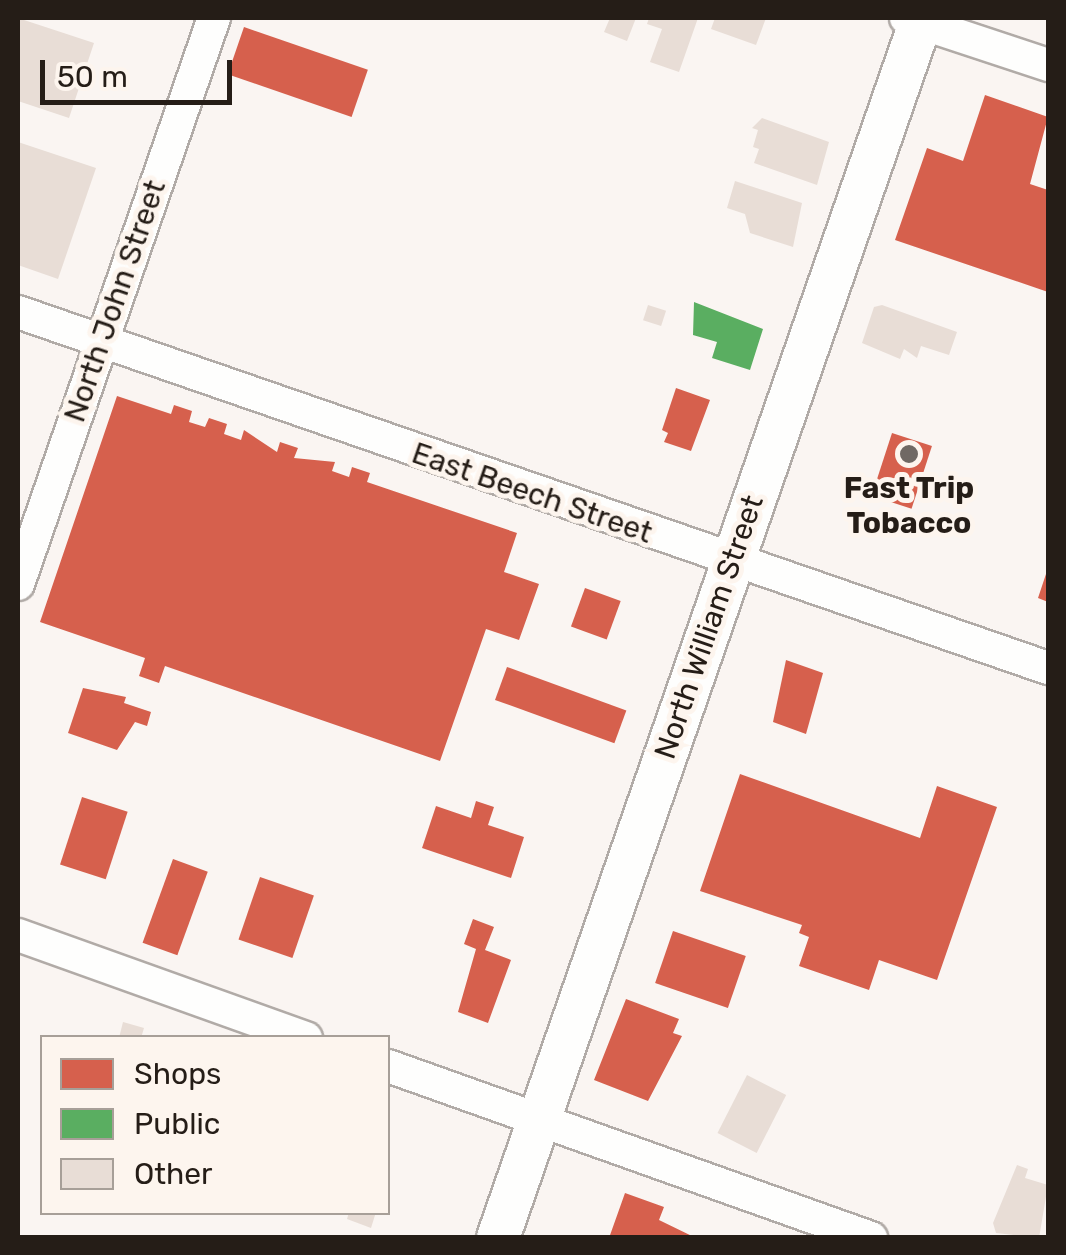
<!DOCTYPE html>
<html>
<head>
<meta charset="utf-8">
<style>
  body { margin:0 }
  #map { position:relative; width:1066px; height:1255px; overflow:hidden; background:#faf5f2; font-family:Rubik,sans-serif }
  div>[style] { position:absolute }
  .shops>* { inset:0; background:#d6604d; transform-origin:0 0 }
  .public>* { inset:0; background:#5aae61 }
  .building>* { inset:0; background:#e8ddd6; transform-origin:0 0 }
  .roads { filter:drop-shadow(2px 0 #b1aba7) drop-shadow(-2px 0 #b1aba7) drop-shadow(0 2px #b1aba7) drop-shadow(0 -2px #b1aba7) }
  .minor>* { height:32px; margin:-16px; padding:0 16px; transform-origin:16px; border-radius:16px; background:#fefefd }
  .major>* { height:42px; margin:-21px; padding:0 21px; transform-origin:21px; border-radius:21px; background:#fefefd }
  .dots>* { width:28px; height:28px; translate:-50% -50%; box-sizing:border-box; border:5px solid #fdf5ee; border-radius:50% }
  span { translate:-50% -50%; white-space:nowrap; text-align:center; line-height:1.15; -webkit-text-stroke:10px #fdf5ee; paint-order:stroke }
  .street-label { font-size:30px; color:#251d17 }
  .poi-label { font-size:30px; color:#251d17; font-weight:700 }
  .frame { position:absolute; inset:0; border:20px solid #251d17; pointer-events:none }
  .legend { position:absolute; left:40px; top:1035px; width:350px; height:180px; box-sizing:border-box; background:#fdf5ee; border:2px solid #a79f98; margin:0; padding:12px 18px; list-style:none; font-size:30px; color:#251d17 }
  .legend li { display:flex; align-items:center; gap:20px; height:50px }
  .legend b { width:50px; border:2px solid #a79f98 }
  .scale { position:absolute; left:40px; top:60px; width:192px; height:45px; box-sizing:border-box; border:5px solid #251d17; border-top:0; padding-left:12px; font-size:30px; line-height:35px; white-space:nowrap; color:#251d17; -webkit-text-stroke:8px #fdf5ee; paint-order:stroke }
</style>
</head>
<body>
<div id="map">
  <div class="shops">
    <div style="left:244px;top:27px;width:131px;height:50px;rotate:19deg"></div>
    <div style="clip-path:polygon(985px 95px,1048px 117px,1030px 184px,1048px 190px,1048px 292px,895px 240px,927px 148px,963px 161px)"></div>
    <div style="clip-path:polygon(676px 388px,710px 400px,691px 451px,664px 442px,668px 433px,662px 430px)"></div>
    <div style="clip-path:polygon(117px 396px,171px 414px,174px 405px,192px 411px,189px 422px,205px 427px,209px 418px,227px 424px,224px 434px,241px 440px,244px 430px,277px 452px,280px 442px,298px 448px,294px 458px,335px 462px,332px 471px,349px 477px,352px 467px,370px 473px,367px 482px,517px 533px,504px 572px,539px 584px,519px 640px,486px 629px,440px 761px,165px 666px,159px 683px,139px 676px,145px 658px,40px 622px)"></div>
    <div style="left:892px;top:433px;width:42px;height:66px;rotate:18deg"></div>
    <div style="clip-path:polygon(1048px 568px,1048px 602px,1038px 598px)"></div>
    <div style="left:585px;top:588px;width:38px;height:41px;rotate:20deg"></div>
    <div style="clip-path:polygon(786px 660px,823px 673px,806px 734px,773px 722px)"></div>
    <div style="left:507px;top:667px;width:127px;height:35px;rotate:20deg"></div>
    <div style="clip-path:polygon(83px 688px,126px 697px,124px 703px,151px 712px,147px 726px,135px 722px,117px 750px,68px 733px)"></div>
    <div style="clip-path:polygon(740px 774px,920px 838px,937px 786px,997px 807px,937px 980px,879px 960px,869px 990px,799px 966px,809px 937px,799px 933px,802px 925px,700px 891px)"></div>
    <div style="left:82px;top:797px;width:48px;height:71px;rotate:18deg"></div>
    <div style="clip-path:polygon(476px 801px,494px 807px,488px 825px,524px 837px,511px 878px,422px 848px,436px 806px,471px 818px)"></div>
    <div style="left:173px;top:859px;width:37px;height:89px;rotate:20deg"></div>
    <div style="left:260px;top:877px;width:57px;height:66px;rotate:19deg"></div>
    <div style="clip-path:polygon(473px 919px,494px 927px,485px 950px,511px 960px,488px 1023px,458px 1012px,476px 949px,464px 944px)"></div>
    <div style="left:673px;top:931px;width:77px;height:55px;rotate:19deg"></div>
    <div style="clip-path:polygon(626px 999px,679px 1019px,673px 1033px,682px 1036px,648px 1101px,594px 1080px)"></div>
    <div style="clip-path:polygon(625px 1193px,664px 1207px,659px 1220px,696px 1238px,609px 1238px)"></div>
  </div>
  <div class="public">
    <div style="clip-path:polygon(694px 302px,763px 329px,750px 370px,712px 358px,717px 342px,693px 335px)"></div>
  </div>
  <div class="building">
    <div style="clip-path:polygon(18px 18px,94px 43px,69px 118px,18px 101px)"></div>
    <div style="clip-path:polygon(610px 18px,636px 18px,627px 41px,604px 32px)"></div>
    <div style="clip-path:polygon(649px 18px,698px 18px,679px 72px,650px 62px,662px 29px,647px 24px)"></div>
    <div style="clip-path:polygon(715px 18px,766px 18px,756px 45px,711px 29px)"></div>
    <div style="clip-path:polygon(762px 118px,829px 142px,817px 185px,754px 163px,759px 149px,753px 147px,758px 130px,752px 128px)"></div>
    <div style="clip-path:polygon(18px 142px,96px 168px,58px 279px,18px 265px)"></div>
    <div style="clip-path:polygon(735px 181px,802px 203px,793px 247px,750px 233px,745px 214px,727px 208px)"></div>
    <div style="left:648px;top:305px;width:19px;height:16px;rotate:18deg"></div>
    <div style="clip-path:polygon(882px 305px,957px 332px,949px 355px,921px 346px,917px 358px,904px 349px,900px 359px,862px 343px,874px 307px)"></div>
    <div style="clip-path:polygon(123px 1022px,144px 1028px,141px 1038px,119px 1038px)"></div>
    <div style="left:747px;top:1075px;width:44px;height:65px;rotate:27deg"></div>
    <div style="clip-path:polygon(1017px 1165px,1028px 1169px,1025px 1178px,1048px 1185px,1039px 1238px,996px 1233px,993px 1223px)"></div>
    <div style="clip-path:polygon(349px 1212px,376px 1212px,371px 1228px,347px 1219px)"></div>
  </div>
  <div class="roads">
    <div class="minor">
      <div style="left:906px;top:18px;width:150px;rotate:18.3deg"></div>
      <div style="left:18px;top:312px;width:1090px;rotate:19.07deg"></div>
      <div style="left:18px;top:584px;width:599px;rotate:-70.9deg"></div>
      <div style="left:18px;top:935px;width:306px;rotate:19.7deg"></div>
      <div style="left:388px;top:1066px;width:513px;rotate:19.6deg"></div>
    </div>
    <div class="major">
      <div style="left:498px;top:1238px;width:1292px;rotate:-70.84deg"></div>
    </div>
  </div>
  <div class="dots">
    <div style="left:909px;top:454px;background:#706964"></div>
  </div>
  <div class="street-label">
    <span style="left:115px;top:301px;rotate:-71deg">North John Street</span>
    <span style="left:532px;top:493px;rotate:19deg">East Beech Street</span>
    <span style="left:709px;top:627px;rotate:-71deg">North William Street</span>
  </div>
  <div class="poi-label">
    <span style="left:909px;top:505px">Fast Trip<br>Tobacco</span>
  </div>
  <div class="frame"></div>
  <ul class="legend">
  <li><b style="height:28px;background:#d6604d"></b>Shops</li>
  <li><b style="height:28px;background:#5aae61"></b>Public</li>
  <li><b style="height:28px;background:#e8ddd6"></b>Other</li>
  </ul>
  <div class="scale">50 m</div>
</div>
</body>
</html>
